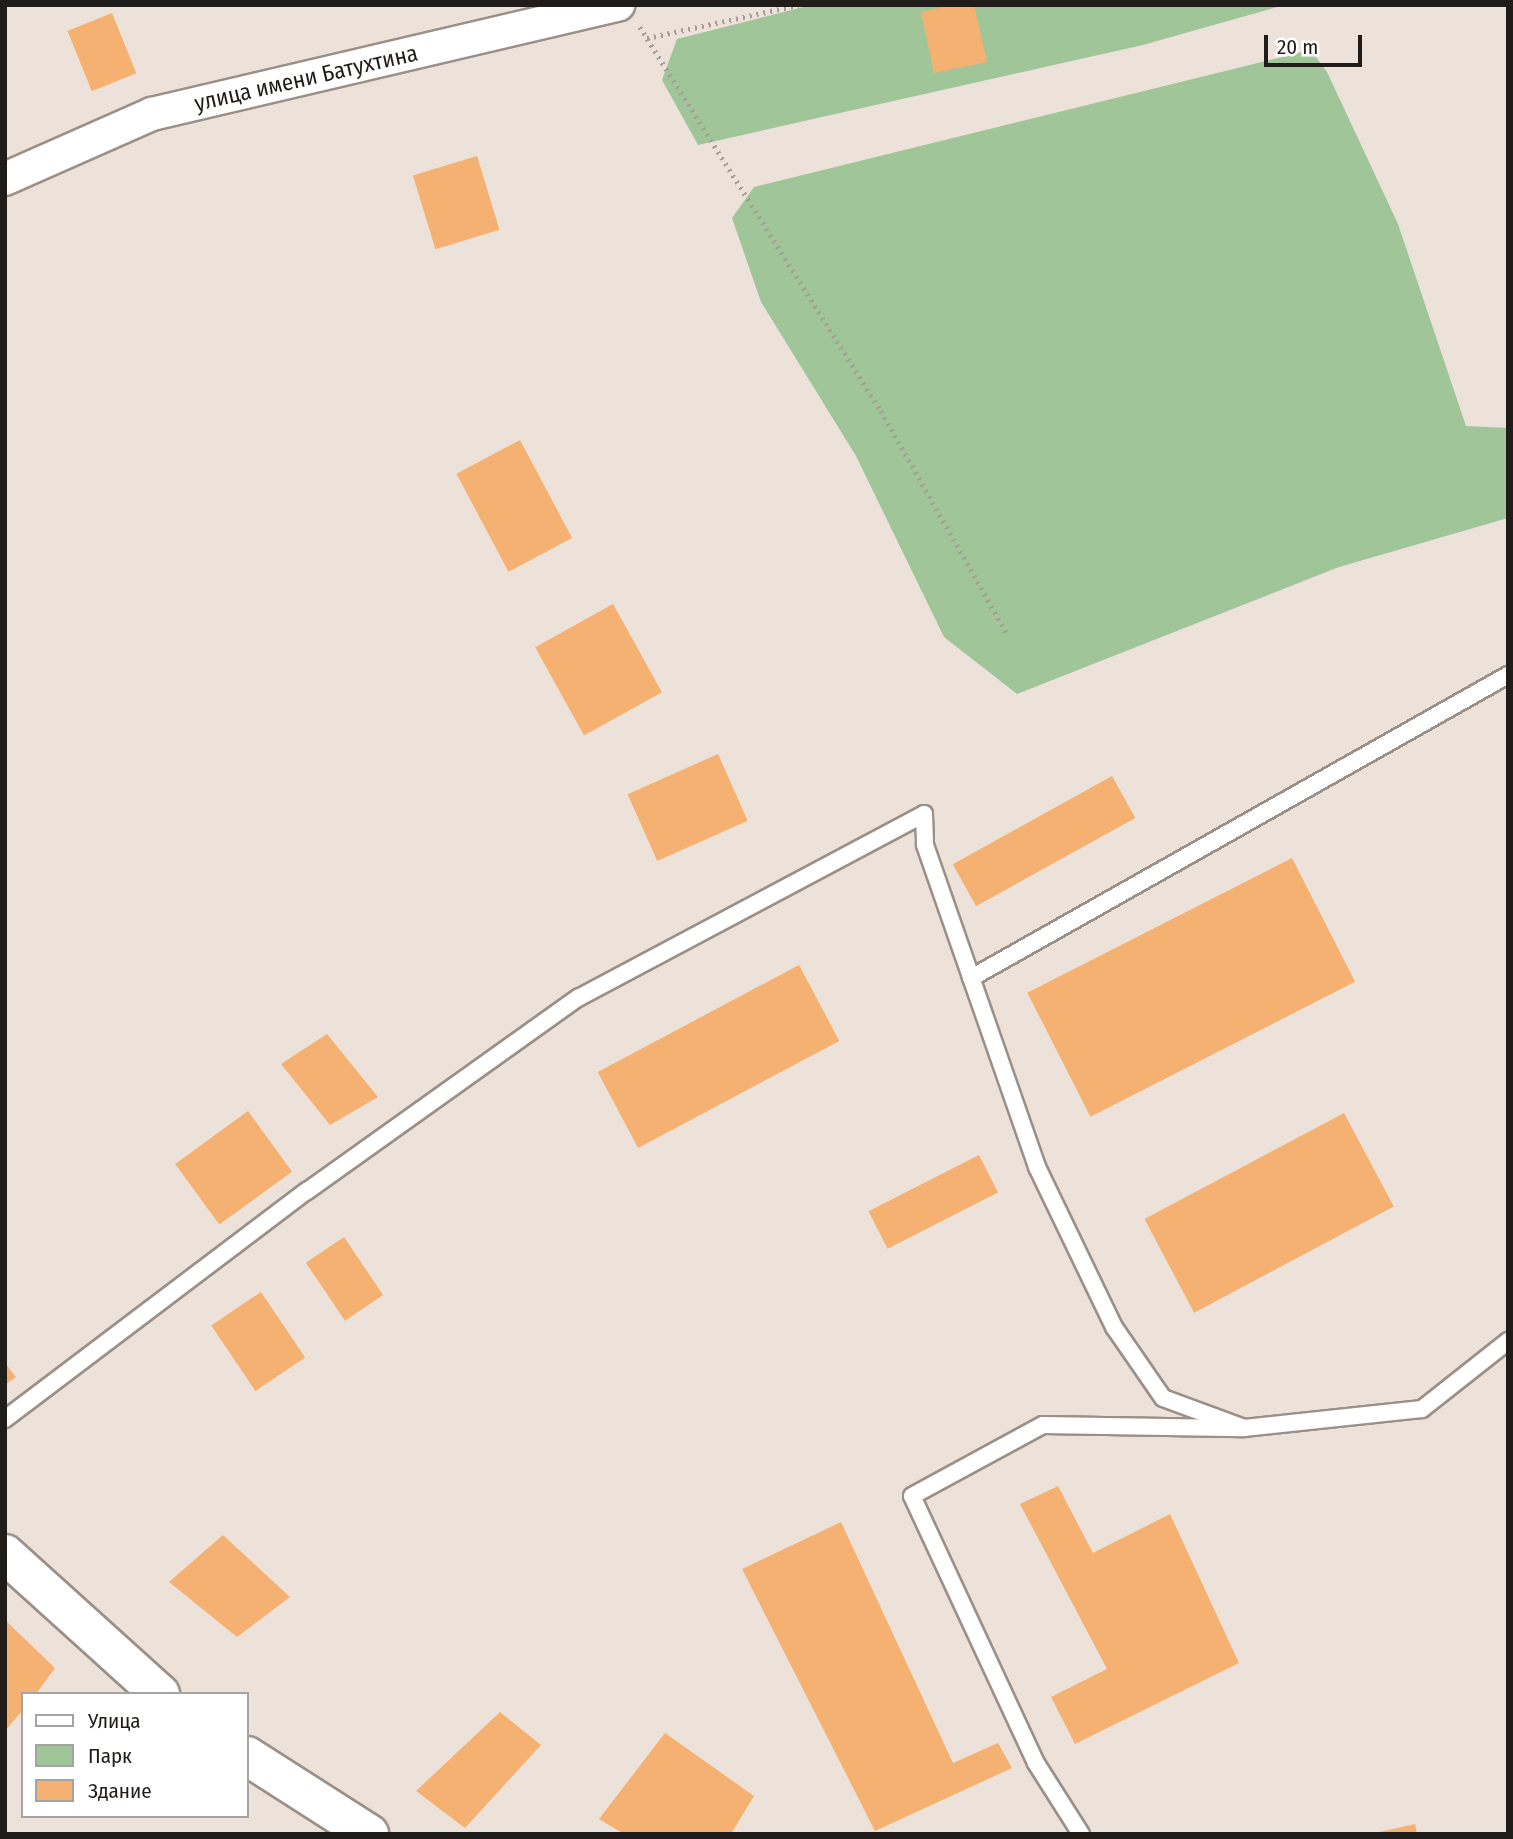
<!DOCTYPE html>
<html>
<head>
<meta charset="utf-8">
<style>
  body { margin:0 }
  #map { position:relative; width:1513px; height:1839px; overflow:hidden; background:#ede2d9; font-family:"Fira Sans Condensed",sans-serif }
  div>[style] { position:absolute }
  .green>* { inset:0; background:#a0c599 }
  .building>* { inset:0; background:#f5b171; transform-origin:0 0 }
  .path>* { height:4.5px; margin-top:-2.25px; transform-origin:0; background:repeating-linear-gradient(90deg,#a59d96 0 2px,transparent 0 7px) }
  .roads { filter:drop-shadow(2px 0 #9a9088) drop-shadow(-2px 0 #9a9088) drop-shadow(0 2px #9a9088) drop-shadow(0 -2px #9a9088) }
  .service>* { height:16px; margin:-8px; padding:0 8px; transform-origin:8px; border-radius:8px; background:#fff }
  .minor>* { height:32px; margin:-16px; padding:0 16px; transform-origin:16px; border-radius:16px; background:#fff }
  .tertiary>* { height:38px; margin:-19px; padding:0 19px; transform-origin:19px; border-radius:19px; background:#fff }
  span { translate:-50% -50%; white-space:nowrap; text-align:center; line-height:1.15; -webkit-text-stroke:5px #fff; paint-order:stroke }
  .street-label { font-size:23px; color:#201c19 }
  .frame { position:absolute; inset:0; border:7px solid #201c19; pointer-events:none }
  .legend { position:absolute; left:21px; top:1692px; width:228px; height:126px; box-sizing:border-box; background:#fff; border:2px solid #a6a4a3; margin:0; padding:9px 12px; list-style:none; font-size:21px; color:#201c19 }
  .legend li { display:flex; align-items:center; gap:14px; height:35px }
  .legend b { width:35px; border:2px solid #a6a4a3 }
  .scale { position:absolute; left:1264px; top:35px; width:98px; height:32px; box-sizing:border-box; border:4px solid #201c19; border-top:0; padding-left:9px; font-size:21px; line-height:24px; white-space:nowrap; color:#201c19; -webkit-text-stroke:5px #fff; paint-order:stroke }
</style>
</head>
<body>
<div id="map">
  <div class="green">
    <div style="clip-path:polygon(811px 5px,1284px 5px,1143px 45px,698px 145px,662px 80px,677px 39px)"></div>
    <div style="clip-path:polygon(1311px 50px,1327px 72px,1398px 224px,1466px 426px,1508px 428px,1508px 518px,1339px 567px,1017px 694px,944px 637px,856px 456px,761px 302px,732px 218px,754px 187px)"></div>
  </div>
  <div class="building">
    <div style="clip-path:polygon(954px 5px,974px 5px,987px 62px,934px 73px,921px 12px)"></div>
    <div style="left:112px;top:13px;width:65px;height:48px;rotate:68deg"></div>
    <div style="left:477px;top:156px;width:77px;height:67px;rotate:73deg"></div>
    <div style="left:520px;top:440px;width:111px;height:72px;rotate:62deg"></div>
    <div style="left:613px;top:604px;width:101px;height:89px;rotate:61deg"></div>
    <div style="left:718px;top:754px;width:73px;height:99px;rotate:66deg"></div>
    <div style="left:1112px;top:776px;width:48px;height:182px;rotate:61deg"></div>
    <div style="left:1292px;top:858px;width:139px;height:297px;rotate:63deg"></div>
    <div style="left:799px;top:965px;width:86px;height:228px;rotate:62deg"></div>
    <div style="clip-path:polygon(327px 1034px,378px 1097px,330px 1125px,281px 1064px)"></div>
    <div style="left:248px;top:1111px;width:75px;height:90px;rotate:54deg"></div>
    <div style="left:1344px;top:1113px;width:106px;height:226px;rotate:62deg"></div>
    <div style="left:979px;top:1155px;width:42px;height:124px;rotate:63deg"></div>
    <div style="left:344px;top:1237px;width:70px;height:46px;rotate:56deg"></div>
    <div style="left:261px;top:1292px;width:79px;height:60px;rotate:56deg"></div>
    <div style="clip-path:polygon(5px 1363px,16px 1377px,5px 1385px)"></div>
    <div style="clip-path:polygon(1058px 1486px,1093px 1553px,1170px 1514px,1239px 1663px,1075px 1744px,1051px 1697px,1107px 1669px,1020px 1504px)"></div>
    <div style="clip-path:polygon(841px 1522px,953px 1763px,998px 1743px,1012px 1768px,875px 1831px,742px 1569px)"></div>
    <div style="clip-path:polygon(223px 1535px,290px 1597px,237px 1637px,169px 1582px)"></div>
    <div style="clip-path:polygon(5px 1620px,55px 1668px,36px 1694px,23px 1694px,23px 1710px,5px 1731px)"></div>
    <div style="clip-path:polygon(500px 1712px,541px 1745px,465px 1828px,416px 1791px)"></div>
    <div style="clip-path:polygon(665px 1733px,754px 1796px,731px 1834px,624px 1834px,599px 1819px)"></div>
    <div style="clip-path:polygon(1415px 1824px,1417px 1834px,1375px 1834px,1375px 1833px)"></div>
  </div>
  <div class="path">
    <div style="left:640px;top:27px;width:453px;rotate:57.9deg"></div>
    <div style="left:881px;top:411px;width:256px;rotate:60.5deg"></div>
    <div style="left:647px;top:38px;width:155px;rotate:-12.3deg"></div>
  </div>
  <div class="roads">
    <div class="service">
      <div style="left:971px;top:978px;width:617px;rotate:-29.43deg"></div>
      <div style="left:5px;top:1419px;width:378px;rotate:-37.1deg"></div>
      <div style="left:307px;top:1191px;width:333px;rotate:-35.5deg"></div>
      <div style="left:578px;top:998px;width:392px;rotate:-28deg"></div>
      <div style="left:924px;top:814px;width:31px;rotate:88deg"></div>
      <div style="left:925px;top:845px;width:341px;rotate:70.8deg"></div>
      <div style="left:1037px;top:1167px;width:178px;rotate:64.3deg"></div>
      <div style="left:1114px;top:1327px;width:86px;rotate:55.4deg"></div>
      <div style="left:1163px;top:1398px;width:86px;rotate:20.3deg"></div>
      <div style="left:1081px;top:1834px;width:84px;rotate:-122.4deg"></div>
      <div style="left:1036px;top:1763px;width:294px;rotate:-114.9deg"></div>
      <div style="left:912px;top:1496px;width:149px;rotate:-28.5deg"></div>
      <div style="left:1043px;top:1425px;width:201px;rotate:0.9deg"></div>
      <div style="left:1244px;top:1428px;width:179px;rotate:-6.1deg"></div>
      <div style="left:1422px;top:1409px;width:110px;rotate:-38.3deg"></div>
    </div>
    <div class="minor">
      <div style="left:5px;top:179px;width:161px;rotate:-23.9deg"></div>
      <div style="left:152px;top:114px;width:479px;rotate:-13.2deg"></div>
    </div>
    <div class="tertiary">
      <div style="left:5px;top:1554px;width:209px;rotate:42.1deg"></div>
      <div style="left:247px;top:1756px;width:145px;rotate:32.6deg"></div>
    </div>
  </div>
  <div class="street-label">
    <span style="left:306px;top:78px;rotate:-13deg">улица имени Батухтина</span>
  </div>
  <div class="frame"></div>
  <ul class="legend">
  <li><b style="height:9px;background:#fff"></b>Улица</li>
  <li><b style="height:19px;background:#a0c599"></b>Парк</li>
  <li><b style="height:19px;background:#f5b171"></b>Здание</li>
  </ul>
  <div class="scale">20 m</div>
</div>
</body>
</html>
